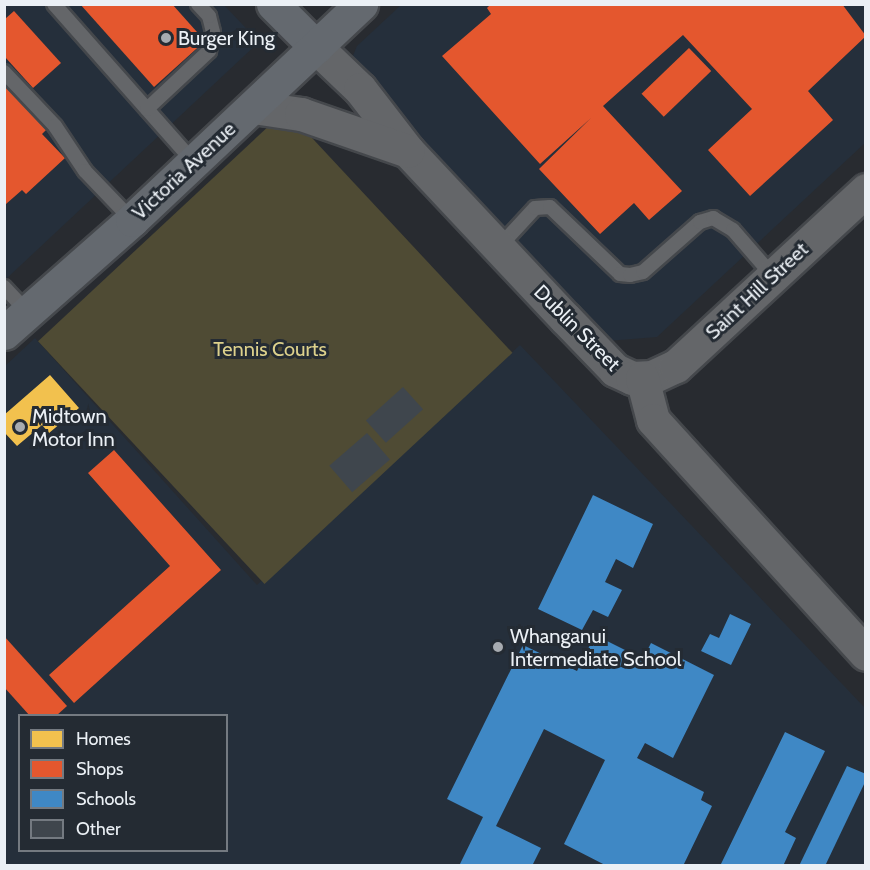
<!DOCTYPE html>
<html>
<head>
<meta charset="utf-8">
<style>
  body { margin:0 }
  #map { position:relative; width:870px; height:870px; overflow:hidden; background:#282b30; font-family:Cabin,sans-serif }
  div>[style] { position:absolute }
  .built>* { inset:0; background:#252f3b }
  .green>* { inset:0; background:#4f4b34; transform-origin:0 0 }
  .homes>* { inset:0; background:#f2c14e }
  .shops>* { inset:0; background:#e4572e; transform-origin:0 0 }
  .schools>* { inset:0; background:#3f88c5 }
  .building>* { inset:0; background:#3f464d; transform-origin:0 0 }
  .roads { filter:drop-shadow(2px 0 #45484c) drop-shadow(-2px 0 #45484c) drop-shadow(0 2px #45484c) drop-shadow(0 -2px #45484c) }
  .service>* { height:14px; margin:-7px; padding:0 7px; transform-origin:7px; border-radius:7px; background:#646669 }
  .tertiary>* { height:33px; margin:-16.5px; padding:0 16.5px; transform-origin:16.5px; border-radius:16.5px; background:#646669 }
  .secondary>* { height:33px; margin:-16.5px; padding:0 16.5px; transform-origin:16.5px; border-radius:16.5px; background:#64696f }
  .dots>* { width:16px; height:16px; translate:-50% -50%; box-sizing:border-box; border:3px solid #242b33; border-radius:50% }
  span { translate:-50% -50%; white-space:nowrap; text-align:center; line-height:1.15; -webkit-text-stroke:6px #242b33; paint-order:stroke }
  .poi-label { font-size:20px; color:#ebf0f5 }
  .left { translate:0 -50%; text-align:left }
  .street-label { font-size:20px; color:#ebf0f5 }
  .park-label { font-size:20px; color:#ddd18c }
  .frame { position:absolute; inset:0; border:6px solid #ebf0f5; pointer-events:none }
  .legend { position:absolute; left:18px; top:714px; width:210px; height:138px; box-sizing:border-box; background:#242b33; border:2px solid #747a81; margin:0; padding:8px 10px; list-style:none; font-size:18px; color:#ebf0f5 }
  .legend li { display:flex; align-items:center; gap:12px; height:30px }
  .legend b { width:30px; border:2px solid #747a81 }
</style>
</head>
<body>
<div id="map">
  <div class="built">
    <div style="clip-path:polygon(5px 5px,224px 5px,259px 42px,5px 280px)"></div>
    <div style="clip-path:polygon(401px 5px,865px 5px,865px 143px,657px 337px,607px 341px,350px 63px,357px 46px)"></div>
    <div style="clip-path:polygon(evenodd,35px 338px,257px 585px,520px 345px,865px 708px,865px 865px,5px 866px,5px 366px,35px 338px,20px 716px,226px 716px,226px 850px,20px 850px,20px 716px)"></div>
  </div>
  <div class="green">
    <div style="left:286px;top:110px;width:332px;height:339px;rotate:47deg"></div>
  </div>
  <div class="homes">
    <div style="clip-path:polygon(50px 375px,79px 408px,49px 433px,42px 425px,17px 446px,4px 432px,4px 415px)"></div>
  </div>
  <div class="shops">
    <div style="clip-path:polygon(80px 4px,172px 4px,205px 41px,154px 87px)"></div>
    <div style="clip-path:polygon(491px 4px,842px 4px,866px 36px,808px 91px,833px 120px,750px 196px,708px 150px,752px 109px,683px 35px,603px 106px,682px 191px,649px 220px,634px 203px,600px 234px,539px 169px,591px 118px,540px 164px,442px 56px,491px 14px,487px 8px)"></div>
    <div style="clip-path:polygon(14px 11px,61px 63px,33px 88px,5px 57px,5px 19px)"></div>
    <div style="left:689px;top:48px;width:32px;height:66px;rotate:46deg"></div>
    <div style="clip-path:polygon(4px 81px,48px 128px,42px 134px,65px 158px,26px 194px,22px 190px,6px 204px)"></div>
    <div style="clip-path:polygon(114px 450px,221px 570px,74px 703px,49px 675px,170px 566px,88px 473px)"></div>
    <div style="clip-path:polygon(4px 636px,67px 706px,56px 716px,30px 716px,4px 687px)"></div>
  </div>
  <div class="schools">
    <div style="clip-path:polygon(593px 495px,653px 524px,633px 568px,616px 559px,605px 582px,622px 590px,608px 617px,593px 610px,582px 630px,538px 609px)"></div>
    <div style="clip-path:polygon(730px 614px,751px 624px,731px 665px,701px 651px,710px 634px,719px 638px)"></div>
    <div style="clip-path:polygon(595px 635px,643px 659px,651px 643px,714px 675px,673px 758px,645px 743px,637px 758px,704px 792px,701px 800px,712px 806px,683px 866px,607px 866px,564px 844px,605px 760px,544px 729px,496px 826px,541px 848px,532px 866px,459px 866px,483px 817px,447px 799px,523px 645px,577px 671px)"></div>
    <div style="clip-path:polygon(785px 732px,825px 751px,785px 832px,796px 838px,783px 866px,720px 866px)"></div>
    <div style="clip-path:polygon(847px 766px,866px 774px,866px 780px,825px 866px,799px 866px)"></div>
  </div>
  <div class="building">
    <div style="left:403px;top:387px;width:30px;height:50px;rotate:48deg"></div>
    <div style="left:367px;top:433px;width:35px;height:50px;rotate:49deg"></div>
  </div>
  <div class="roads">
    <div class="service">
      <div style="left:54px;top:4px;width:211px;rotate:48.5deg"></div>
      <div style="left:4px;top:72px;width:74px;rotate:46.6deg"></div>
      <div style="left:55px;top:126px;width:54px;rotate:56.3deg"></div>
      <div style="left:85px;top:171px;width:68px;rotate:46.2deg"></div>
      <div style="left:147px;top:109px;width:85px;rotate:-43.1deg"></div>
      <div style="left:209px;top:51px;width:19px;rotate:-78deg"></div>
      <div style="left:213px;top:32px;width:16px;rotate:-104deg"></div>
      <div style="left:209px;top:16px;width:16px;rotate:-133deg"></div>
      <div style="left:499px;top:247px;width:53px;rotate:-47.3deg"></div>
      <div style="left:535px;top:208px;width:15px;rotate:-4deg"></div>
      <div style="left:550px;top:207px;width:97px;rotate:43.7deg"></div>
      <div style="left:620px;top:274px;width:10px;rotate:6deg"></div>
      <div style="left:630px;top:275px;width:13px;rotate:-13deg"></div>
      <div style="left:643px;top:272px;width:76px;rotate:-41.3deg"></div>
      <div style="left:700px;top:222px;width:14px;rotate:-17deg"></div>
      <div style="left:713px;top:218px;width:23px;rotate:31deg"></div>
      <div style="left:733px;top:230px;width:61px;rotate:49deg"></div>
      <div style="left:4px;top:287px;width:35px;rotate:47deg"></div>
    </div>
    <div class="tertiary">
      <div style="left:316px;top:47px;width:61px;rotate:43.7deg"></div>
      <div style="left:360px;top:89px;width:78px;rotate:52.3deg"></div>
      <div style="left:408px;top:151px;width:229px;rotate:46.8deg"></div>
      <div style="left:565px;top:318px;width:72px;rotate:46.1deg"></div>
      <div style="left:615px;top:370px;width:19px;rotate:25deg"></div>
      <div style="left:632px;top:378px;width:20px;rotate:-3deg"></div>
      <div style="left:652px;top:377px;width:26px;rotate:-25deg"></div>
      <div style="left:676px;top:366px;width:259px;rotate:-42.8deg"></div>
      <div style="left:253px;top:107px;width:49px;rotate:8.3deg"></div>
      <div style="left:301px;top:114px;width:113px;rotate:19.1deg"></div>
      <div style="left:642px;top:378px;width:43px;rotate:75.3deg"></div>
      <div style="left:653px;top:420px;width:316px;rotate:47.7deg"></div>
    </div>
    <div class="secondary">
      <div style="left:273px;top:4px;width:61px;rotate:45deg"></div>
      <div style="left:4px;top:333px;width:171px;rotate:-41.4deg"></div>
      <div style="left:132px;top:220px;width:315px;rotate:-43.3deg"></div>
    </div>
  </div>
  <div class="dots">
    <div style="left:166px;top:38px;background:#a7abb0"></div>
    <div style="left:20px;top:427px;background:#a7abb0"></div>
    <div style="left:498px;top:647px;background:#a7abb0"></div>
  </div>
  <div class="poi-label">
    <span class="left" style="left:178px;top:38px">Burger King</span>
    <span class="left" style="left:32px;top:428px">Midtown<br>Motor Inn</span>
    <span class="left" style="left:510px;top:648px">Whanganui<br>Intermediate School</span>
  </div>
  <div class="street-label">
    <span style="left:184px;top:171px;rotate:-43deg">Victoria Avenue</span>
    <span style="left:757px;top:291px;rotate:-43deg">Saint Hill Street</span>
    <span style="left:577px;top:328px;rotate:45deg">Dublin Street</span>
  </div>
  <div class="park-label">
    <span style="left:270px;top:349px">Tennis Courts</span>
  </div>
  <div class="frame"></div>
  <ul class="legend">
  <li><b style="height:16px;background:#f2c14e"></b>Homes</li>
  <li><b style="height:16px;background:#e4572e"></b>Shops</li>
  <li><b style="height:16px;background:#3f88c5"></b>Schools</li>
  <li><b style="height:16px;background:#3f464d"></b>Other</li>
  </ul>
</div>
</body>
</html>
